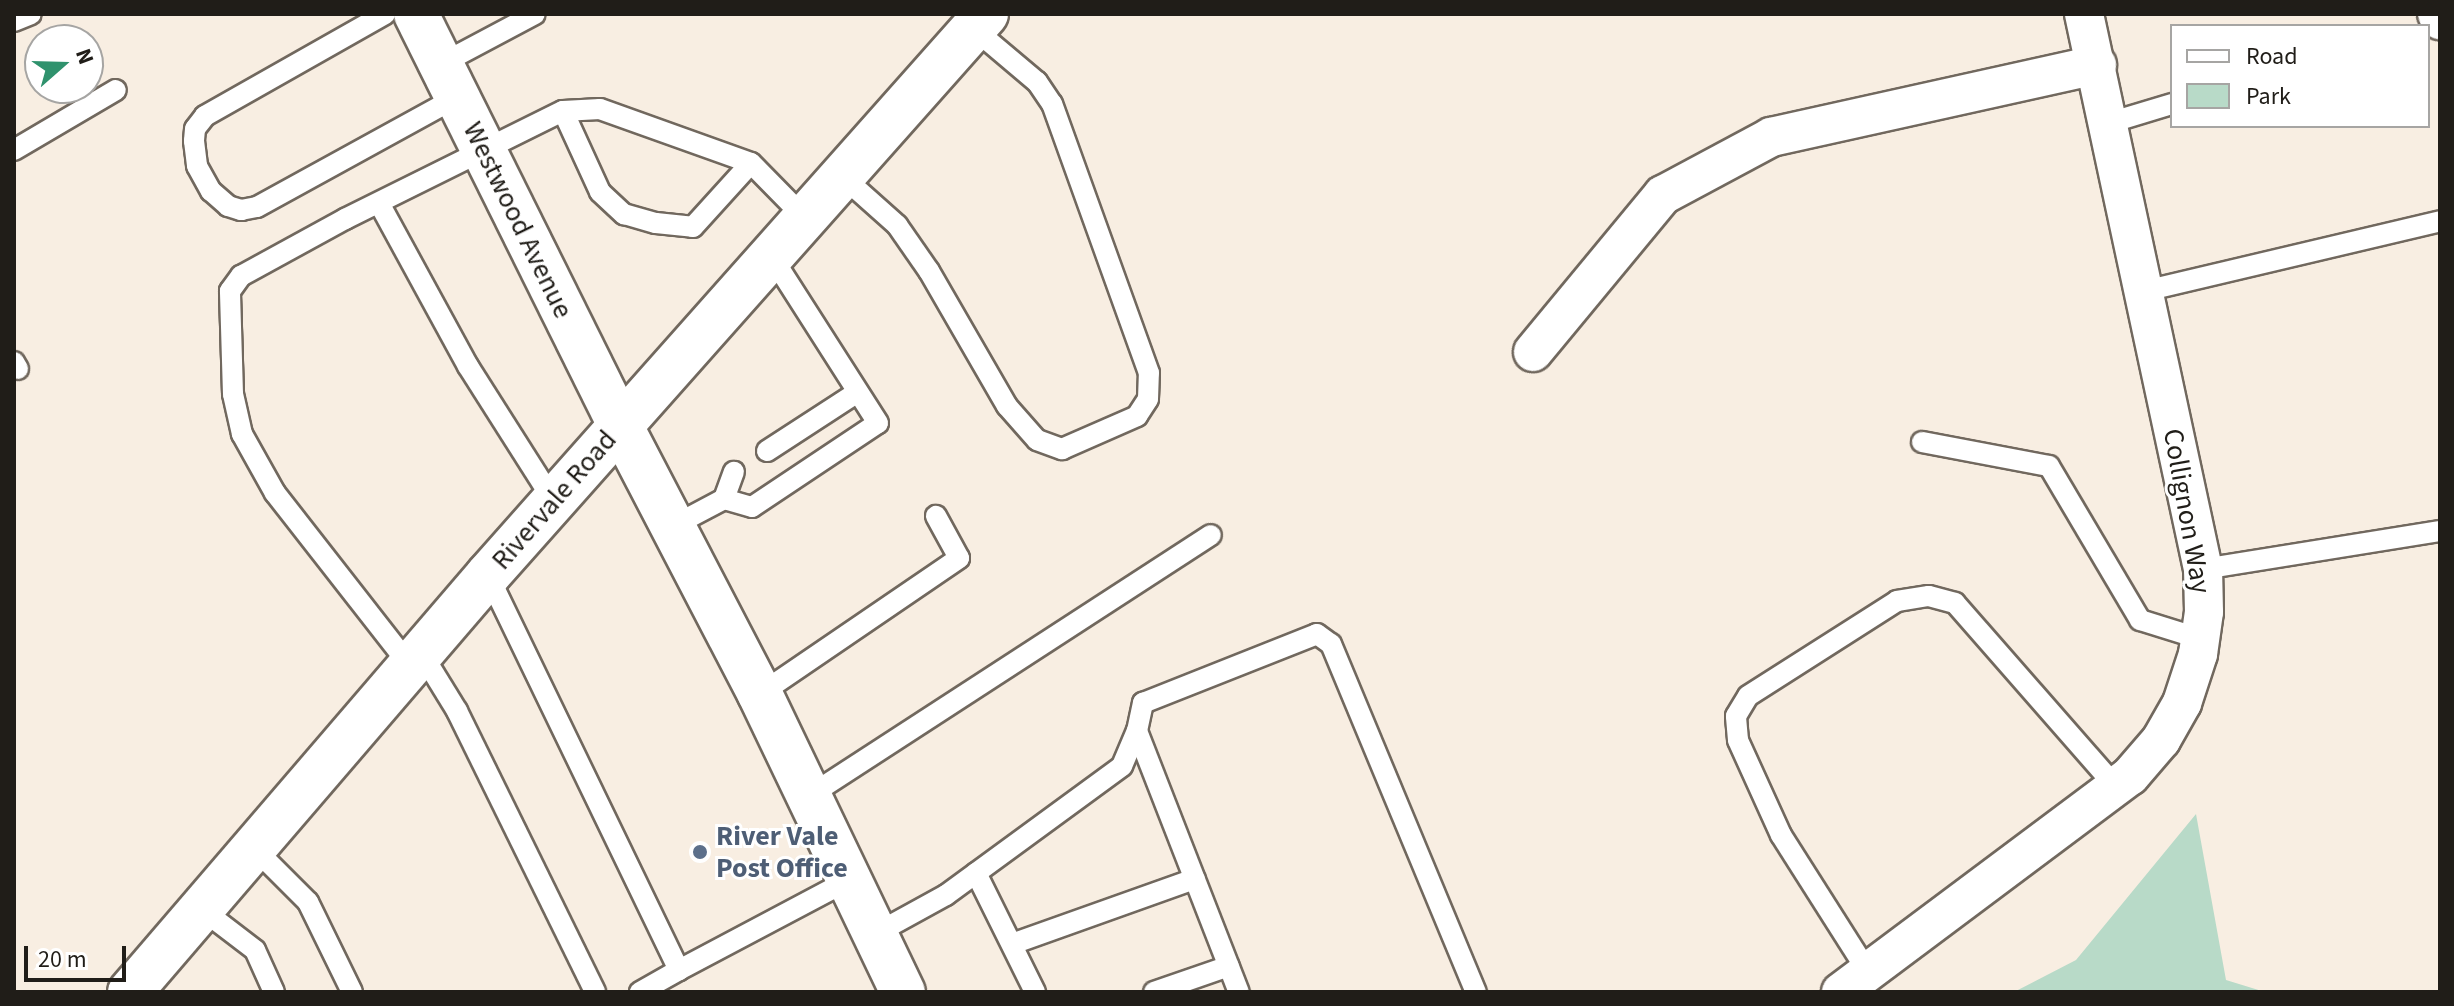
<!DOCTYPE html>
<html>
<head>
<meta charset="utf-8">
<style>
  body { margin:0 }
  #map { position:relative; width:2454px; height:1006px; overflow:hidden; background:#f8eee2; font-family:"Source Sans 3",sans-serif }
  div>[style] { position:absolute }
  .green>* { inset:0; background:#b8dac8 }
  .roads { filter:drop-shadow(2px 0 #71685e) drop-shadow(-2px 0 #71685e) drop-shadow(0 2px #71685e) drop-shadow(0 -2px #71685e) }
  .service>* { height:20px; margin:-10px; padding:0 10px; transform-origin:10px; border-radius:10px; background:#fff }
  .minor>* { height:38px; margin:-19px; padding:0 19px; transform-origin:19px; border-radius:19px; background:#fff }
  .tertiary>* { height:44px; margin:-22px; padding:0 22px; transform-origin:22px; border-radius:22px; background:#fff }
  .dots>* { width:22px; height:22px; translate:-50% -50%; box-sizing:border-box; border:4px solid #fff; border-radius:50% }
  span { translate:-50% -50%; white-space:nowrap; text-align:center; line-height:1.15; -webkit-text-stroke:6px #fff; paint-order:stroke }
  .street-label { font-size:28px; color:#201d18 }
  .service-label { font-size:28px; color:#4e5e75; font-weight:700 }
  .left { translate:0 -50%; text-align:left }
  .frame { position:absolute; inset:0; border:16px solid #201d18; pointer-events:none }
  .legend { position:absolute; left:2170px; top:24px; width:260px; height:104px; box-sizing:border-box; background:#fff; border:2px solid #a6a5a3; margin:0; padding:10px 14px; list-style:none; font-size:24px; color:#201d18 }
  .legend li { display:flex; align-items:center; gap:16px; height:40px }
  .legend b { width:40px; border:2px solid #a6a5a3 }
  .north { position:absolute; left:24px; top:24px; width:80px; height:80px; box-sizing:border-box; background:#fff; border:2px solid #a6a5a3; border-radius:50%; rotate:70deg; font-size:22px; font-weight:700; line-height:32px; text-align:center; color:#201d18 }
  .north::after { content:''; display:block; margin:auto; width:28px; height:36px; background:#2f926d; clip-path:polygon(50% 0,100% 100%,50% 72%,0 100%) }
  .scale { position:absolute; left:24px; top:946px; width:102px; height:36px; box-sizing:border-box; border:4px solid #201d18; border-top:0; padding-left:10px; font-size:24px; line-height:28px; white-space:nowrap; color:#201d18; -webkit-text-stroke:6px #fff; paint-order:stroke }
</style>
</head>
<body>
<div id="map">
  <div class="green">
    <div style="clip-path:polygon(2196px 814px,2226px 980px,2265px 992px,2014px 992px,2076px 960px)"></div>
  </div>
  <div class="roads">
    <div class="service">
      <div style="left:385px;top:14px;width:207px;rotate:150.5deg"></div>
      <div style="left:205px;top:116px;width:16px;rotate:128deg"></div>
      <div style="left:195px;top:129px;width:12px;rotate:95deg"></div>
      <div style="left:194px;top:141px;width:25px;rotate:83deg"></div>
      <div style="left:197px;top:166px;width:29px;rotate:61deg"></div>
      <div style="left:211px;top:191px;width:23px;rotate:41deg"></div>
      <div style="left:228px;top:206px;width:14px;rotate:17deg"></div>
      <div style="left:241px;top:210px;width:16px;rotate:-11deg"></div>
      <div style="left:257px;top:207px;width:228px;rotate:-28.8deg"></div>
      <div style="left:14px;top:21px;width:18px;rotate:-22deg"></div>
      <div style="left:441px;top:64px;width:106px;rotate:-28deg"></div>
      <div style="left:563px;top:111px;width:89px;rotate:65.4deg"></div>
      <div style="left:600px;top:192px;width:33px;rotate:43deg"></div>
      <div style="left:624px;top:214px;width:33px;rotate:16deg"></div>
      <div style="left:656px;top:223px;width:37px;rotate:6deg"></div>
      <div style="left:693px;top:227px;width:86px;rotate:-47.8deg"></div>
      <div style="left:2109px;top:123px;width:66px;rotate:-16.8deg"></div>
      <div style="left:14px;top:150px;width:118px;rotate:-30.5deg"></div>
      <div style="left:842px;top:176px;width:74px;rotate:41.7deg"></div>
      <div style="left:897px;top:225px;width:56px;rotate:55.2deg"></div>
      <div style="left:929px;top:271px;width:156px;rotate:60deg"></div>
      <div style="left:1007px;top:406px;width:45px;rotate:48.6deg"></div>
      <div style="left:1037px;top:440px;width:27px;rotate:20deg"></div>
      <div style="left:1062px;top:449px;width:82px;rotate:-23.7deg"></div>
      <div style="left:1137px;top:416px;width:20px;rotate:-57deg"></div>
      <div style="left:1148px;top:399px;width:26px;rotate:-88deg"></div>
      <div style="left:1149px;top:373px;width:286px;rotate:-109.8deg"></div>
      <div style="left:1052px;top:104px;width:27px;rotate:-124deg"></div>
      <div style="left:1037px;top:82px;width:84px;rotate:-139.8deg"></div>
      <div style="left:379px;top:203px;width:186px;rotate:61.4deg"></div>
      <div style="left:468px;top:366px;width:159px;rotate:57.6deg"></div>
      <div style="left:2145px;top:291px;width:303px;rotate:-13.3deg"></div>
      <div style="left:14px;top:362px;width:8px;rotate:60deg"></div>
      <div style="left:1922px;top:442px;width:129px;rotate:10.7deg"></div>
      <div style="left:2049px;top:466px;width:179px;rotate:59.4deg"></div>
      <div style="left:2140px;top:620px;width:64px;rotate:17.3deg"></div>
      <div style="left:767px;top:451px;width:108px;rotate:-33deg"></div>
      <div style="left:724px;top:499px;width:29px;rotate:-70deg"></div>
      <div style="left:673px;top:526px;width:58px;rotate:-27.9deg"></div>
      <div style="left:724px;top:499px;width:29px;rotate:16deg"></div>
      <div style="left:752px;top:507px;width:151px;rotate:-33.7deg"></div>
      <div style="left:878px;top:423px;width:198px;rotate:-122.6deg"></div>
      <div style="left:2203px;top:569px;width:240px;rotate:-9.1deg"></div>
      <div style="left:488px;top:575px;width:439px;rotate:64.2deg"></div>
      <div style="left:679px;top:970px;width:45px;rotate:150.6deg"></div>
      <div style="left:422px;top:654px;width:67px;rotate:58.4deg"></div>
      <div style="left:457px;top:711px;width:313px;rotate:63.8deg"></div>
      <div style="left:411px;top:667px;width:221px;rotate:-128deg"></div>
      <div style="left:275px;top:493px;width:68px;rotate:-119.2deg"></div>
      <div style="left:242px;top:434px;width:41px;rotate:-102.7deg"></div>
      <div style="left:233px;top:394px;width:103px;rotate:-91.7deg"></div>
      <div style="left:230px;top:291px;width:19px;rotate:-54deg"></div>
      <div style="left:241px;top:276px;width:119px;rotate:-28.7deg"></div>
      <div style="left:345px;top:219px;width:243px;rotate:-26.4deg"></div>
      <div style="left:563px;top:111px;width:37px;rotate:-3deg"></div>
      <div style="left:600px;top:109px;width:160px;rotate:19.7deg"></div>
      <div style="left:751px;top:163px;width:77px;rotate:45.5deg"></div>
      <div style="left:760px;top:694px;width:241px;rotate:-34.3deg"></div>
      <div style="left:959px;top:558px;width:48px;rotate:-118.7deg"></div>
      <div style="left:1137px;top:731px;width:280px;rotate:68.7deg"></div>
      <div style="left:809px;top:796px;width:479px;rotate:-33deg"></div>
      <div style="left:255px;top:849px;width:75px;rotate:45deg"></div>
      <div style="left:308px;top:902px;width:100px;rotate:63.9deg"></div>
      <div style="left:976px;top:873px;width:133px;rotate:63.6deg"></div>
      <div style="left:204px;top:911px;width:64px;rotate:37.4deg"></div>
      <div style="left:255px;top:950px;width:46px;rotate:65.7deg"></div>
      <div style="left:875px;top:934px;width:81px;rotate:-28.8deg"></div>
      <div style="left:946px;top:895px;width:218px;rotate:-36.2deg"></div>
      <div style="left:1122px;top:766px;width:38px;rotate:-67deg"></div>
      <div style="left:1137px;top:731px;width:29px;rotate:-78deg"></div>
      <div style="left:1143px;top:703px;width:187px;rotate:-21.6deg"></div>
      <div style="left:1317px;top:634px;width:17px;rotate:36deg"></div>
      <div style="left:1331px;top:644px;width:377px;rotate:67.4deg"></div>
      <div style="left:1012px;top:944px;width:194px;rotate:-19.6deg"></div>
      <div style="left:679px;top:970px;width:192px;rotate:-27.9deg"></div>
      <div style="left:1868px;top:972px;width:162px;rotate:-122.4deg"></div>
      <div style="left:1781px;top:835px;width:104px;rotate:-114.4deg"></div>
      <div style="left:1738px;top:740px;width:24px;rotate:-95deg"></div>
      <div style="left:1736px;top:716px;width:23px;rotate:-59deg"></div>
      <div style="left:1748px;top:696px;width:177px;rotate:-32.5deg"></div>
      <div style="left:1897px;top:601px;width:32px;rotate:-9deg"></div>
      <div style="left:1929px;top:596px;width:27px;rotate:15deg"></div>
      <div style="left:1955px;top:603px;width:246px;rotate:48.8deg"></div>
      <div style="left:1154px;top:992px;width:79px;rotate:-19.1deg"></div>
    </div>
    <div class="minor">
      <div style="left:2437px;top:14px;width:7px;rotate:63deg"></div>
      <div style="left:1533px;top:352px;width:204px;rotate:-50.4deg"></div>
      <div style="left:1663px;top:195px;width:123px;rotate:-28.2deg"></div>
      <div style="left:1771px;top:137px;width:334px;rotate:-12.5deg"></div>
      <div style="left:1841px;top:992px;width:361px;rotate:-36.8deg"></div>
      <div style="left:2130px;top:776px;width:48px;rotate:-49.3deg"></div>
      <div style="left:2161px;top:740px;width:43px;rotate:-60.4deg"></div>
      <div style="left:2182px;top:703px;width:52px;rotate:-71.9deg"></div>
      <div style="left:2198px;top:654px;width:42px;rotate:-81.9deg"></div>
      <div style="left:2204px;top:612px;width:43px;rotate:-91.3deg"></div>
      <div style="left:2203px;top:569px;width:568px;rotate:-102.1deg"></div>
    </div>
    <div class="tertiary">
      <div style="left:416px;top:14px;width:459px;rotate:63.6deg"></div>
      <div style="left:620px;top:425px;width:303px;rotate:62.5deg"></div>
      <div style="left:760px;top:694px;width:331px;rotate:64.4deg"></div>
      <div style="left:130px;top:992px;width:550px;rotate:-49.35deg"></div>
      <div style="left:488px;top:575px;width:750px;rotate:-48.4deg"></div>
    </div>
  </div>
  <div class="dots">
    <div style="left:700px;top:852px;background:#5c6f8a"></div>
  </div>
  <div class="street-label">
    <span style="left:518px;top:220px;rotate:64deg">Westwood Avenue</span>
    <span style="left:554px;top:500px;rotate:-49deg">Rivervale Road</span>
    <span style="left:2187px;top:511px;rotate:80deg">Collignon Way</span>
  </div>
  <div class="service-label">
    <span class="left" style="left:716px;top:852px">River Vale<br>Post Office</span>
  </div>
  <div class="frame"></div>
  <ul class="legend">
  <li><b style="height:10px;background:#fff"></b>Road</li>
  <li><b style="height:22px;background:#b8dac8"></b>Park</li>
  </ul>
  <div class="north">N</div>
  <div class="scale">20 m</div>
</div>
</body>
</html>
